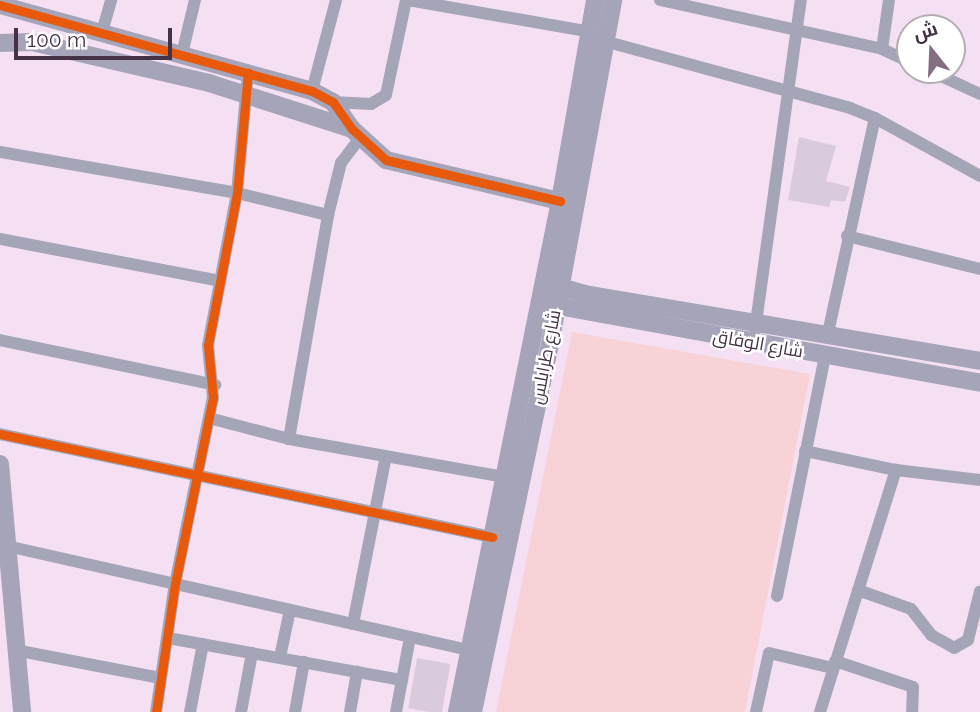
<!DOCTYPE html>
<html>
<head>
<meta charset="utf-8">
<style>
  body { margin:0 }
  #map { position:relative; width:980px; height:712px; overflow:hidden; background:#f5e0f3; font-family:Raleway,Cairo,sans-serif }
  div>[style] { position:absolute }
  .green>* { inset:0; background:#f7d2d6 }
  .building>* { inset:0; background:#dacade; transform-origin:0 0 }
  .street>* { height:12px; margin:-6px; padding:0 6px; transform-origin:6px; border-radius:6px; background:#a4a6b8 }
  .secondary>* { height:18px; margin:-9px; padding:0 9px; transform-origin:9px; border-radius:9px; background:#a5a4b8 }
  .cycleway>* { height:9px; margin:-4.5px; padding:0 4.5px; transform-origin:4.5px; border-radius:4.5px; background:#e8590c }
  span { translate:-50% -50%; white-space:nowrap; text-align:center; line-height:1.15; -webkit-text-stroke:5px #fff; paint-order:stroke }
  .street-label { font-size:18px; color:#453244 }
  .north { position:absolute; left:896px; top:14px; width:70px; height:70px; box-sizing:border-box; background:#fff; border:2px solid #b5adb4; border-radius:50%; rotate:342deg; font-size:19px; font-weight:700; line-height:28px; text-align:center; color:#453244 }
  .north::after { content:''; display:block; margin:auto; width:24px; height:32px; background:#836f81; clip-path:polygon(50% 0,100% 100%,50% 72%,0 100%) }
  .scale { position:absolute; left:14px; top:28px; width:158px; height:32px; box-sizing:border-box; border:4px solid #453244; border-top:0; padding-left:9px; font-size:21px; line-height:24px; white-space:nowrap; color:#453244; -webkit-text-stroke:5px #fff; paint-order:stroke }
</style>
</head>
<body>
<div id="map">
  <div class="green">
    <div style="clip-path:polygon(572px 332px,810px 374px,745px 712px,496px 712px)"></div>
  </div>
  <div class="building">
    <div style="clip-path:polygon(799px 137px,836px 146px,826px 181px,850px 187px,845px 202px,831px 200px,829px 207px,788px 200px)"></div>
    <div style="left:417px;top:658px;width:34px;height:51px;rotate:10deg"></div>
  </div>
  <div class="street">
    <div style="left:408px;top:0;width:187px;rotate:9.9deg"></div>
    <div style="left:660px;top:0;width:227px;rotate:12.4deg"></div>
    <div style="left:882px;top:49px;width:31px;rotate:25deg"></div>
    <div style="left:102px;top:32px;width:33px;rotate:-74deg"></div>
    <div style="left:604px;top:41px;width:255px;rotate:15.2deg"></div>
    <div style="left:850px;top:108px;width:27px;rotate:22deg"></div>
    <div style="left:875px;top:118px;width:120px;rotate:28.9deg"></div>
    <div style="left:882px;top:49px;width:49px;rotate:-81.9deg"></div>
    <div style="left:182px;top:54px;width:56px;rotate:-76.5deg"></div>
    <div style="left:928px;top:70px;width:57px;rotate:24.8deg"></div>
    <div style="left:312px;top:91px;width:94px;rotate:-75.2deg"></div>
    <div style="left:333px;top:102px;width:38px;rotate:3deg"></div>
    <div style="left:371px;top:104px;width:17px;rotate:-31deg"></div>
    <div style="left:386px;top:95px;width:97px;rotate:-78.1deg"></div>
    <div style="left:0;top:152px;width:241px;rotate:9.8deg"></div>
    <div style="left:237px;top:193px;width:94px;rotate:13.6deg"></div>
    <div style="left:847px;top:236px;width:137px;rotate:13.9deg"></div>
    <div style="left:0;top:239px;width:224px;rotate:10.8deg"></div>
    <div style="left:755px;top:330px;width:333px;rotate:-82.1deg"></div>
    <div style="left:828px;top:333px;width:220px;rotate:-77.7deg"></div>
    <div style="left:0;top:340px;width:220px;rotate:11.8deg"></div>
    <div style="left:209px;top:418px;width:83px;rotate:14.7deg"></div>
    <div style="left:289px;top:439px;width:218px;rotate:10deg"></div>
    <div style="left:0;top:434px;width:503px;rotate:11.82deg"></div>
    <div style="left:289px;top:439px;width:227px;rotate:-80.1deg"></div>
    <div style="left:328px;top:215px;width:54px;rotate:-76deg"></div>
    <div style="left:341px;top:163px;width:31px;rotate:-53deg"></div>
    <div style="left:805px;top:451px;width:93px;rotate:11.8deg"></div>
    <div style="left:896px;top:470px;width:85px;rotate:6.8deg"></div>
    <div style="left:7px;top:546px;width:473px;rotate:12.7deg"></div>
    <div style="left:858px;top:590px;width:56px;rotate:19.7deg"></div>
    <div style="left:911px;top:609px;width:33px;rotate:52deg"></div>
    <div style="left:931px;top:635px;width:26px;rotate:29deg"></div>
    <div style="left:954px;top:648px;width:16px;rotate:-30deg"></div>
    <div style="left:968px;top:640px;width:50px;rotate:-76.2deg"></div>
    <div style="left:777px;top:596px;width:246px;rotate:-78.7deg"></div>
    <div style="left:353px;top:624px;width:171px;rotate:-78.9deg"></div>
    <div style="left:168px;top:638px;width:238px;rotate:10.2deg"></div>
    <div style="left:15px;top:650px;width:148px;rotate:10.9deg"></div>
    <div style="left:280px;top:657px;width:48px;rotate:-78deg"></div>
    <div style="left:835px;top:661px;width:82px;rotate:18.4deg"></div>
    <div style="left:913px;top:687px;width:25px;rotate:92deg"></div>
    <div style="left:156px;top:712px;width:129px;rotate:-81.6deg"></div>
    <div style="left:175px;top:584px;width:190px;rotate:-78.5deg"></div>
    <div style="left:213px;top:398px;width:53px;rotate:-95.4deg"></div>
    <div style="left:208px;top:345px;width:155px;rotate:-79.2deg"></div>
    <div style="left:237px;top:193px;width:121px;rotate:-84.8deg"></div>
    <div style="left:190px;top:712px;width:69px;rotate:-79.2deg"></div>
    <div style="left:241px;top:712px;width:60px;rotate:-79.4deg"></div>
    <div style="left:295px;top:712px;width:51px;rotate:-79.8deg"></div>
    <div style="left:350px;top:712px;width:41px;rotate:-80.1deg"></div>
    <div style="left:396px;top:712px;width:76px;rotate:-79.4deg"></div>
    <div style="left:756px;top:712px;width:60px;rotate:-77.6deg"></div>
    <div style="left:769px;top:653px;width:66px;rotate:13.2deg"></div>
    <div style="left:820px;top:712px;width:254px;rotate:-72.6deg"></div>
  </div>
  <div class="secondary">
    <div style="left:0;top:5px;width:324px;rotate:15.4deg"></div>
    <div style="left:312px;top:91px;width:24px;rotate:28deg"></div>
    <div style="left:333px;top:102px;width:33px;rotate:55deg"></div>
    <div style="left:352px;top:129px;width:46px;rotate:42.4deg"></div>
    <div style="left:386px;top:160px;width:179px;rotate:13.3deg"></div>
    <div style="left:0;top:43px;width:32px;rotate:-2deg"></div>
    <div style="left:32px;top:42px;width:182px;rotate:13deg"></div>
    <div style="left:209px;top:83px;width:150px;rotate:17.8deg"></div>
    <div style="left:550px;top:284px;width:36px;rotate:16deg"></div>
    <div style="left:585px;top:294px;width:401px;rotate:9.6deg"></div>
    <div style="left:547px;top:304px;width:440px;rotate:10.3deg"></div>
    <div style="left:0;top:464px;width:249px;rotate:84.9deg"></div>
    <div style="left:457px;top:712px;width:521px;rotate:-78.6deg"></div>
    <div style="left:560px;top:201px;width:204px;rotate:-80.1deg"></div>
    <div style="left:473px;top:712px;width:381px;rotate:-78.2deg"></div>
    <div style="left:551px;top:339px;width:345px;rotate:-79.6deg"></div>
  </div>
  <div class="cycleway">
    <div style="left:0;top:5px;width:324px;rotate:15.4deg"></div>
    <div style="left:312px;top:91px;width:24px;rotate:28deg"></div>
    <div style="left:333px;top:102px;width:33px;rotate:55deg"></div>
    <div style="left:352px;top:129px;width:46px;rotate:42.4deg"></div>
    <div style="left:386px;top:160px;width:179px;rotate:13.3deg"></div>
    <div style="left:0;top:434px;width:503px;rotate:11.82deg"></div>
    <div style="left:156px;top:712px;width:129px;rotate:-81.6deg"></div>
    <div style="left:175px;top:584px;width:190px;rotate:-78.5deg"></div>
    <div style="left:213px;top:398px;width:53px;rotate:-95.4deg"></div>
    <div style="left:208px;top:345px;width:155px;rotate:-79.2deg"></div>
    <div style="left:237px;top:193px;width:121px;rotate:-84.8deg"></div>
  </div>
  <div class="street-label">
    <span style="left:758px;top:344px;rotate:10deg">شارع الوفاق</span>
    <span style="left:546px;top:357px;rotate:-79deg">شارع طرابلس</span>
  </div>
  <div class="north">ش</div>
  <div class="scale">100 m</div>
</div>
</body>
</html>
